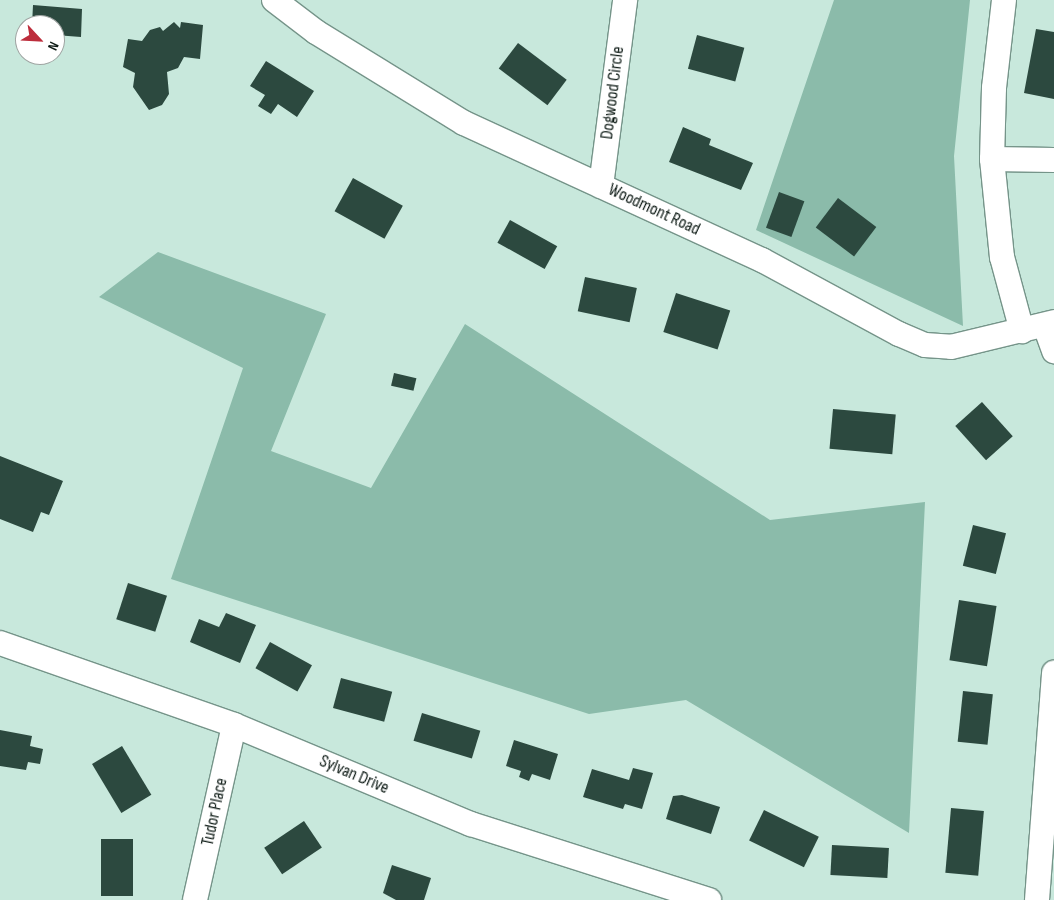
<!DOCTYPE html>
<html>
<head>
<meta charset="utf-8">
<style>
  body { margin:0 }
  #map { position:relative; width:1054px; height:900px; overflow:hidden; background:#c8e8dc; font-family:"Sofia Sans Condensed",sans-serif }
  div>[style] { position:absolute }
  .green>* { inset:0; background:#8bbbaa }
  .building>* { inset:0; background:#2c493f; transform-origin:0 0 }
  .roads { filter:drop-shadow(1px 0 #759489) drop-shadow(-1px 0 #759489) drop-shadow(0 1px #759489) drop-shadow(0 -1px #759489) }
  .minor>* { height:24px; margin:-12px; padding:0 12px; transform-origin:12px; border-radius:12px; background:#fff }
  span { translate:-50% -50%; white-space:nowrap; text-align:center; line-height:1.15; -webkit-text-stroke:5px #fff; paint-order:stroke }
  .street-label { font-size:18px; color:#0f1c17 }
  .north { position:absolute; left:15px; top:15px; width:50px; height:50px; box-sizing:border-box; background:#fff; border:1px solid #9fa4a2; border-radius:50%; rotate:115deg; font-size:14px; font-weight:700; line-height:20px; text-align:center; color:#0f1c17 }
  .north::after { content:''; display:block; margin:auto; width:18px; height:22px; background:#bd2d3c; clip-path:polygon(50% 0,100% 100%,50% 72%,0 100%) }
</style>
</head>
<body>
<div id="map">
  <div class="green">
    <div style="clip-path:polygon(834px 0,970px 0,954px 156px,963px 326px,756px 230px)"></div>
    <div style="clip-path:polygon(158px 252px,326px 314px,271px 451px,371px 488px,465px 324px,770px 520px,925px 502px,909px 833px,686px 700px,589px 714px,171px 579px,243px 368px,99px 297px)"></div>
  </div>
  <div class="building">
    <div style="clip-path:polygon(33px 5px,82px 9px,81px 37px,55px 35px,55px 25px,32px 25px)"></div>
    <div style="clip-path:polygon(174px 22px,180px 28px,181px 22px,203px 25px,200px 59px,184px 57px,178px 68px,167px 72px,169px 94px,162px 105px,149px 110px,133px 87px,135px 73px,123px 67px,128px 39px,142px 41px,150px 30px,160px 27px,163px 31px)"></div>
    <div style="clip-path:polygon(1036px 29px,1054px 32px,1054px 99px,1024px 93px)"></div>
    <div style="left:697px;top:35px;width:49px;height:35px;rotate:15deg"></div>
    <div style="left:518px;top:43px;width:61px;height:32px;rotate:37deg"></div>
    <div style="clip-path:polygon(266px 61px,314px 91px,297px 117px,278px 104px,271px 114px,258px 106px,265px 95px,250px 86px)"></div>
    <div style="clip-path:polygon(683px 127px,711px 139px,709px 145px,753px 163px,741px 190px,669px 162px)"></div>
    <div style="left:353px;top:178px;width:57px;height:38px;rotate:29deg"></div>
    <div style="left:779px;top:192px;width:27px;height:38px;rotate:20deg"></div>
    <div style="left:838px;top:198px;width:48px;height:37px;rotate:37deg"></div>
    <div style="left:510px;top:220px;width:54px;height:26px;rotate:29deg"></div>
    <div style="left:585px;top:277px;width:53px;height:35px;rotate:12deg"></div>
    <div style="left:676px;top:293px;width:57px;height:41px;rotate:18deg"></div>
    <div style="left:394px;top:373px;width:23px;height:13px;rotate:13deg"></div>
    <div style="left:982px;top:402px;width:46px;height:36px;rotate:48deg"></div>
    <div style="left:833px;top:409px;width:63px;height:40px;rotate:5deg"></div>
    <div style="clip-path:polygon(0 456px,63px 481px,49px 515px,41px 512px,33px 532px,0 519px)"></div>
    <div style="left:973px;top:525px;width:34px;height:42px;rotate:14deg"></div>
    <div style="left:128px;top:583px;width:41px;height:38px;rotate:18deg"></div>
    <div style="left:959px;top:600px;width:38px;height:61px;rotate:9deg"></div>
    <div style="clip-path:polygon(226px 613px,256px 625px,240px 663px,190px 642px,199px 619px,219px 627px)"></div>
    <div style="left:270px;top:642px;width:48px;height:30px;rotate:29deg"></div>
    <div style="left:341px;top:678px;width:53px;height:31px;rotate:15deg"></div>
    <div style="left:963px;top:691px;width:30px;height:51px;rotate:6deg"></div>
    <div style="left:422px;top:713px;width:61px;height:29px;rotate:17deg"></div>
    <div style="clip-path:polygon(0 730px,32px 736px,30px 746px,43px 749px,40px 764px,28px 762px,26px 770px,0 766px)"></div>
    <div style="clip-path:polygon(514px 740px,558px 754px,550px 780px,532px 774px,529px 781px,519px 777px,521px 771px,506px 766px)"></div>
    <div style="left:122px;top:746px;width:57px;height:35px;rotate:59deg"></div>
    <div style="clip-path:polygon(633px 768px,653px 773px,642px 809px,625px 804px,623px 809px,583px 797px,592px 769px,629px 780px)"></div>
    <div style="clip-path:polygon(682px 795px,720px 807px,711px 834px,666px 819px,673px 796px)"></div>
    <div style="left:951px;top:808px;width:33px;height:65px;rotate:5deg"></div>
    <div style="left:764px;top:810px;width:61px;height:34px;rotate:26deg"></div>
    <div style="left:304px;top:821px;width:32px;height:48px;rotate:56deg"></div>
    <div style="left:101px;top:839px;width:32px;height:57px"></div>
    <div style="left:832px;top:845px;width:57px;height:30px;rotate:3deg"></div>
    <div style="clip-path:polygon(392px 865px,431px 878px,424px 900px,396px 900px,383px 893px)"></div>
  </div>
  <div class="roads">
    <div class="minor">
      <div style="left:274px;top:0;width:53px;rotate:37.3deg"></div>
      <div style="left:316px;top:32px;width:174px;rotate:31.6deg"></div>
      <div style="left:464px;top:123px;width:328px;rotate:24.7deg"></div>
      <div style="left:762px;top:260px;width:156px;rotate:28.4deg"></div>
      <div style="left:899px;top:334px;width:28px;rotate:23deg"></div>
      <div style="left:925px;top:345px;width:26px;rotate:4deg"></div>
      <div style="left:951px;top:347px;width:106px;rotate:-13.6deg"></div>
      <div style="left:1004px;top:0;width:89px;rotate:96.5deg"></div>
      <div style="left:994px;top:88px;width:71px;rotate:91.6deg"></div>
      <div style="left:992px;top:159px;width:99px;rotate:84.2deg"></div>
      <div style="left:1002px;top:257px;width:77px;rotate:74.9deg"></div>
      <div style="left:992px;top:159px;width:62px;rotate:0.9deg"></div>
      <div style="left:601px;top:186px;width:188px;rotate:-82.6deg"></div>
      <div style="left:1045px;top:326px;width:27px;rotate:70deg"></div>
      <div style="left:0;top:643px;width:248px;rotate:19.3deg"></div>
      <div style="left:234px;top:725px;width:257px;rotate:22.7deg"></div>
      <div style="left:471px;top:824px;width:250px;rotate:17.7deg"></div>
      <div style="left:195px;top:900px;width:179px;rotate:-77.4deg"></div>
      <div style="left:1037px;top:900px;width:228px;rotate:-85.7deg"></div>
    </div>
  </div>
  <div class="street-label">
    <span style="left:613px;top:93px;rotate:-83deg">Dogwood Circle</span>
    <span style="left:654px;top:210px;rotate:25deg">Woodmont Road</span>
    <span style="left:354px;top:775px;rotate:23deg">Sylvan Drive</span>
    <span style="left:215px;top:812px;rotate:-78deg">Tudor Place</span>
  </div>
  <div class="north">N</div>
</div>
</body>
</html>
